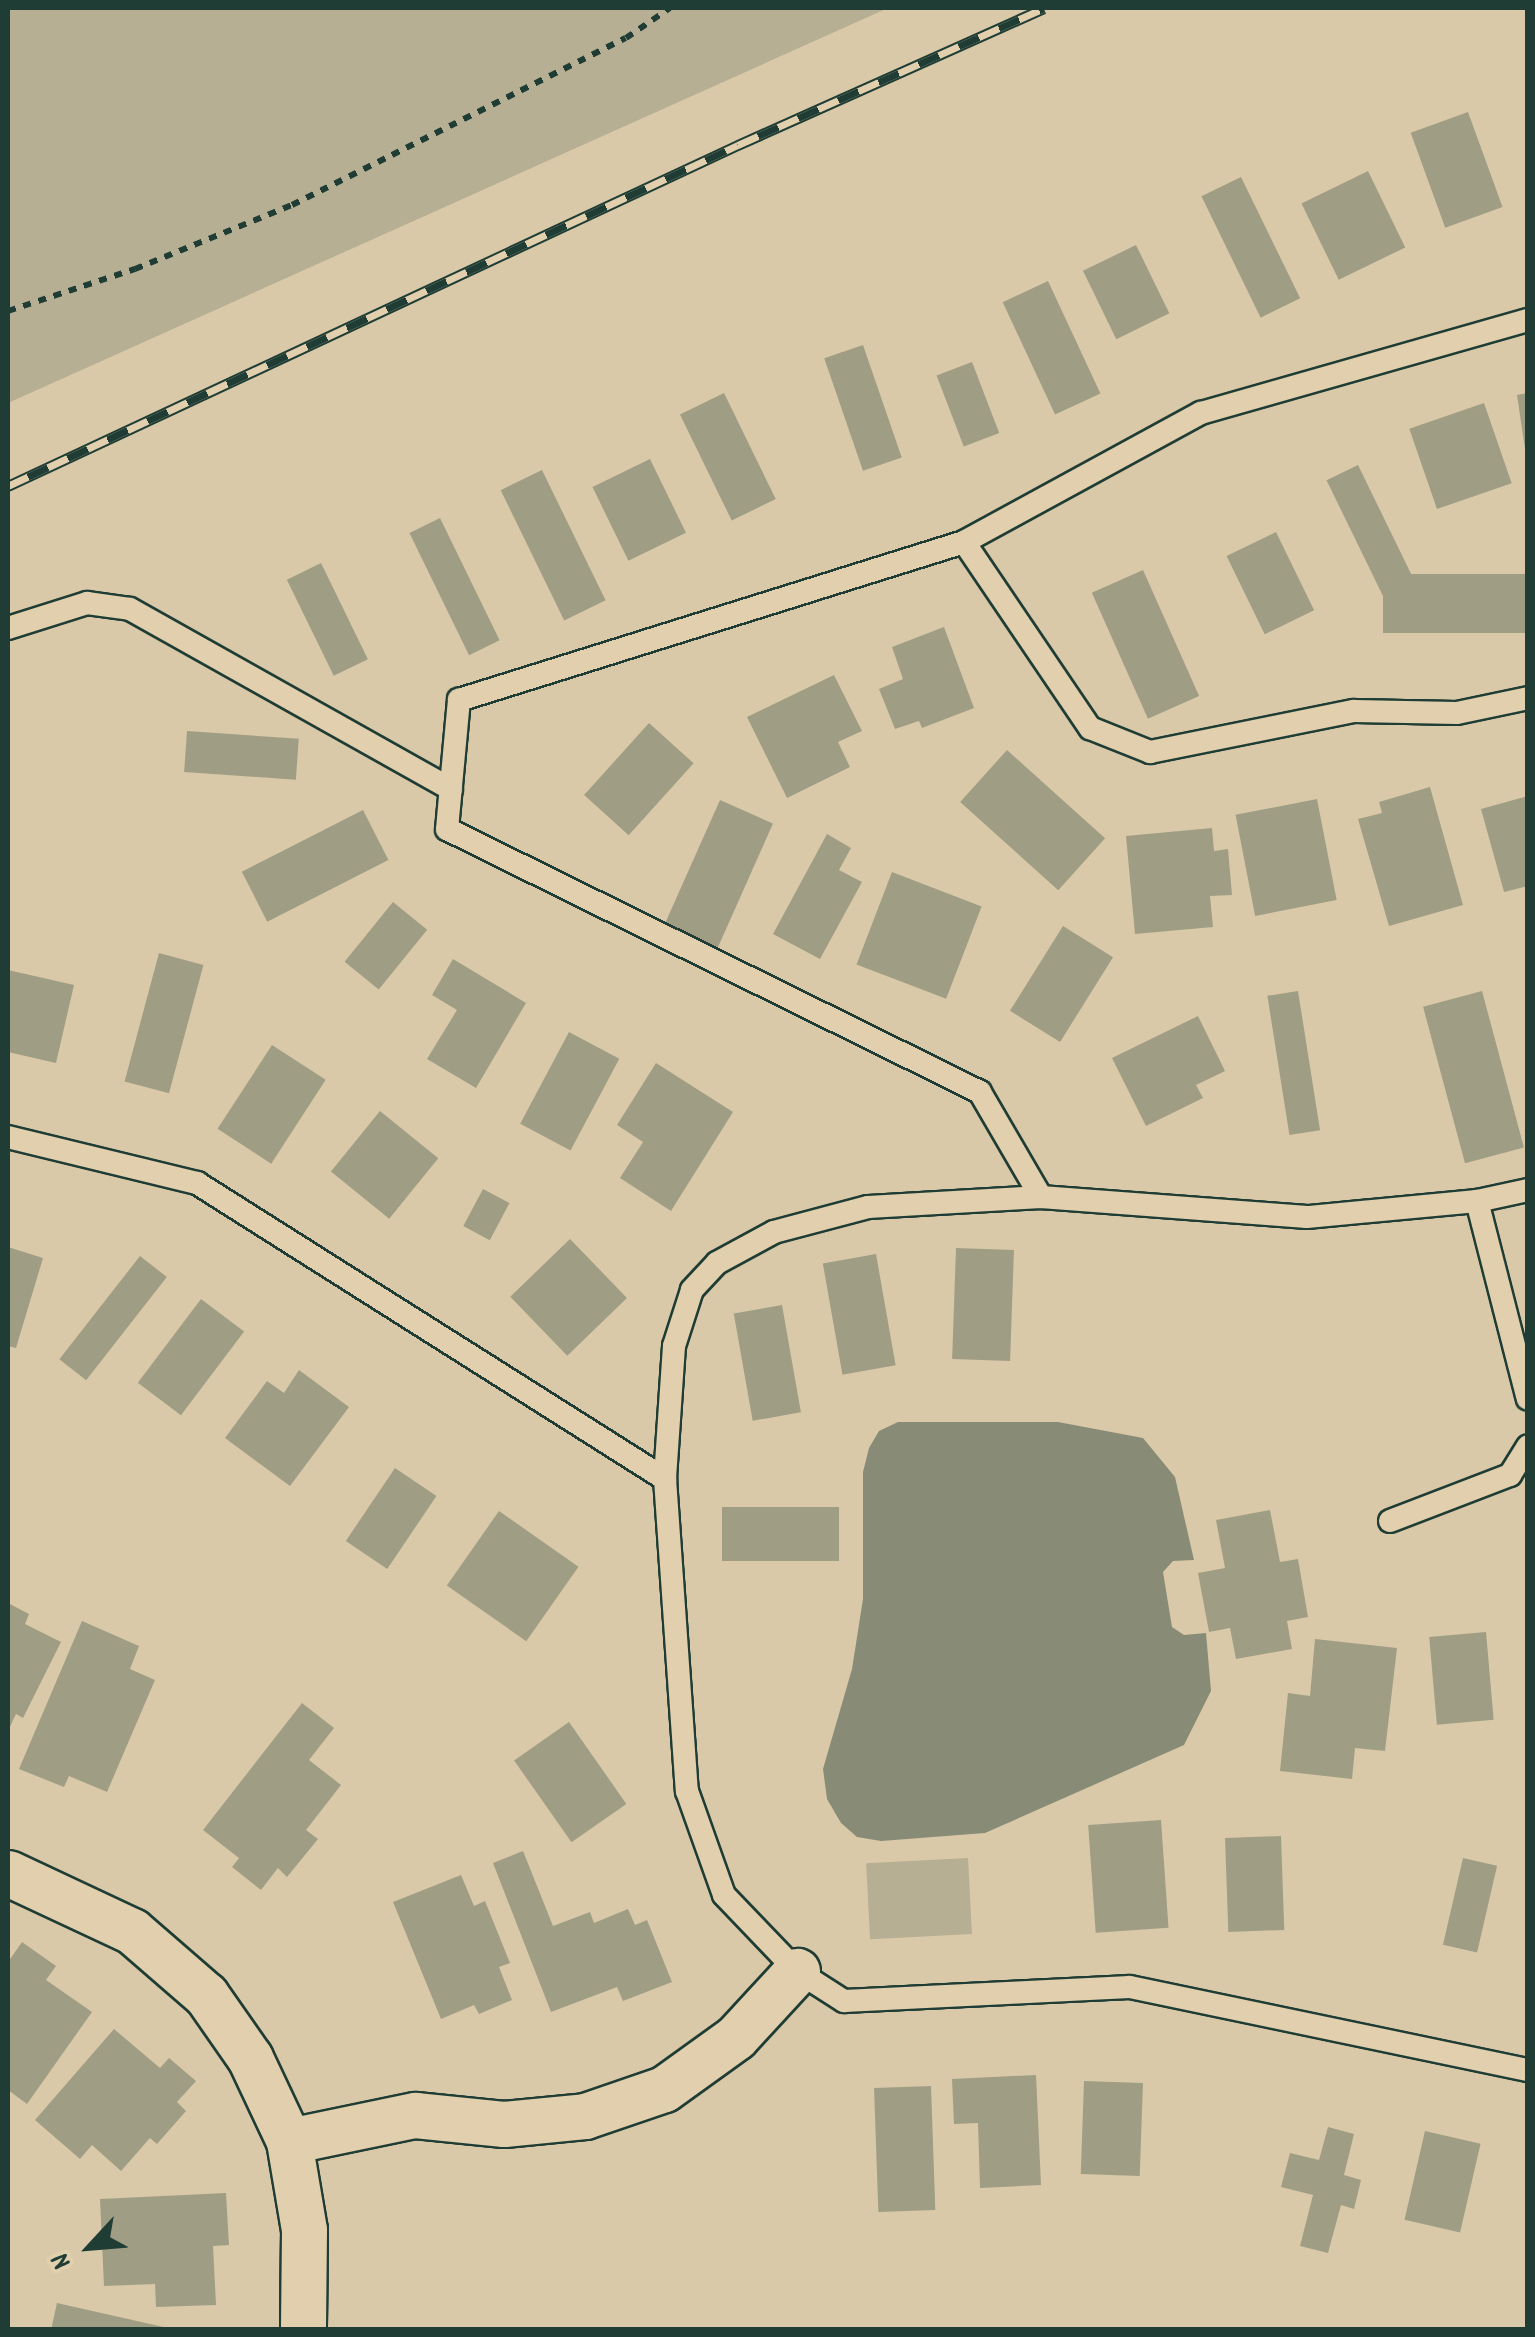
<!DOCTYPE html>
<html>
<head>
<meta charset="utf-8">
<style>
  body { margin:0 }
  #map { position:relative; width:1535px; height:2337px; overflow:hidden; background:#d9c9a8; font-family:Dekko,sans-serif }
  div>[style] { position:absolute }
  .green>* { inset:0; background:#b7af93; transform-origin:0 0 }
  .water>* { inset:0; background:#888c76 }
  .building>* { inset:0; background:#9f9e84; transform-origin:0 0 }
  .path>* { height:6px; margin-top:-3px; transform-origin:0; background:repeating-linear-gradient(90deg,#1f3d34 0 8px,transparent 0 16px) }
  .roads { filter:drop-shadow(2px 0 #1f3d34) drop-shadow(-2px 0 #1f3d34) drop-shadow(0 2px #1f3d34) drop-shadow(0 -2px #1f3d34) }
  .service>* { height:22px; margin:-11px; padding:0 11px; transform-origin:11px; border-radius:11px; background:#e1cfad }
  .minor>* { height:45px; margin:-22.5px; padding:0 22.5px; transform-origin:22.5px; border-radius:22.5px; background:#e1cfad }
  .rail>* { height:11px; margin-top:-5.5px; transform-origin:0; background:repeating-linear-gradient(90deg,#e1cfad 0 22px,#1f3d34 0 44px); box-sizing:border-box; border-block:2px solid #1f3d34 }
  span { translate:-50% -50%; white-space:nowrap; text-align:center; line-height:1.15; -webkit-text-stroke:8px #e1cfad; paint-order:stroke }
  .frame { position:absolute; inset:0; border:10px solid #1f3d34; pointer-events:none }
  .north { position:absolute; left:40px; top:2197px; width:100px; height:100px; -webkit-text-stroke:8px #e1cfad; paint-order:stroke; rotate:244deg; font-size:28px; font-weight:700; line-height:40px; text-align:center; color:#1f3d34 }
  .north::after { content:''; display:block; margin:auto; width:35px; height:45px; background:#1f3d34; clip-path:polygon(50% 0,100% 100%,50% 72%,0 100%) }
</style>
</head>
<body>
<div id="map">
  <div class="green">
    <div style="clip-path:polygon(8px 8px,888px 8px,8px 403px)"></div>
    <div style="left:968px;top:1858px;width:76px;height:102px;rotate:87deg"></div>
  </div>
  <div class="water">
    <div style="clip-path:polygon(898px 1422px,1058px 1422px,1143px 1438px,1175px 1477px,1194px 1560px,1173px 1561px,1163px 1572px,1172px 1627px,1184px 1635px,1206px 1633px,1211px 1691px,1184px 1745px,985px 1833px,881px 1841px,857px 1837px,841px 1823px,827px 1799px,823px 1769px,852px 1669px,863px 1599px,863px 1472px,869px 1448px,879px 1431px)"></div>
  </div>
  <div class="building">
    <div style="left:1468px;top:112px;width:101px;height:61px;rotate:70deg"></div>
    <div style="left:1368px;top:171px;width:85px;height:74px;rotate:64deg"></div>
    <div style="left:1241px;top:177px;width:135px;height:44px;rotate:64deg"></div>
    <div style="left:1136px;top:245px;width:76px;height:59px;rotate:64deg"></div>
    <div style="left:1048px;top:281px;width:124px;height:50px;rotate:65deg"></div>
    <div style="left:863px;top:345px;width:119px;height:41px;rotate:71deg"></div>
    <div style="left:972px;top:362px;width:76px;height:38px;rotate:69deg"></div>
    <div style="left:724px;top:393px;width:118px;height:49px;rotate:64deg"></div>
    <div style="clip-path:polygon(1528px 393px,1528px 449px,1525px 449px,1517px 395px)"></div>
    <div style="left:1484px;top:403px;width:85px;height:79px;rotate:71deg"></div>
    <div style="left:650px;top:459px;width:82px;height:64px;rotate:64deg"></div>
    <div style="left:1358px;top:465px;width:136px;height:35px;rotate:64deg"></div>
    <div style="left:542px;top:470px;width:145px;height:46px;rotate:64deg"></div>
    <div style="left:440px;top:518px;width:136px;height:34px;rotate:64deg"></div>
    <div style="left:1276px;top:532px;width:87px;height:55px;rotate:64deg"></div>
    <div style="left:321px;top:563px;width:107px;height:38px;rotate:64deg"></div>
    <div style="left:1143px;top:570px;width:138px;height:56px;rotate:66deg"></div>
    <div style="left:1528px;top:574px;width:59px;height:145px;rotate:90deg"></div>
    <div style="clip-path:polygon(944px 627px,974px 708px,922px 728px,919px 721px,895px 729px,879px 689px,903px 679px,892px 647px)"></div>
    <div style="clip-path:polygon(834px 675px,862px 731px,838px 742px,850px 767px,787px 798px,747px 717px)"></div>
    <div style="left:649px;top:723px;width:60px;height:97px;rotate:42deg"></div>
    <div style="left:187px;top:731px;width:112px;height:41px;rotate:4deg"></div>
    <div style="left:1007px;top:750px;width:132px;height:70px;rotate:42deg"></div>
    <div style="clip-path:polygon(1430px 787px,1463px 905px,1389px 926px,1358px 819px,1382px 813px,1379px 802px)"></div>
    <div style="clip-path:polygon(1528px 796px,1528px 886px,1504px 892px,1481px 809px)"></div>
    <div style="left:1317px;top:799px;width:103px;height:83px;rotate:79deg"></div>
    <div style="left:720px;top:800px;width:58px;height:138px;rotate:24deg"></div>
    <div style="left:363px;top:810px;width:56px;height:136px;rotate:63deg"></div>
    <div style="clip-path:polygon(1212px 828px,1214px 851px,1228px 849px,1232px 895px,1210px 896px,1213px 927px,1135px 934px,1126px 836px)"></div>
    <div style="clip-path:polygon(827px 834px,851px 848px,839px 870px,862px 882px,820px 959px,773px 934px)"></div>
    <div style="left:892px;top:872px;width:96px;height:99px;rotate:21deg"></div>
    <div style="left:393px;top:902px;width:44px;height:77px;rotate:39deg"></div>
    <div style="left:1063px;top:926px;width:59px;height:100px;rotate:32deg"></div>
    <div style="left:159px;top:953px;width:46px;height:133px;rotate:15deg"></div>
    <div style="clip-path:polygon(453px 959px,526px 1003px,476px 1088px,427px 1059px,457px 1010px,432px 995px)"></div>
    <div style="clip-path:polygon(8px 970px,74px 985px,56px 1063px,8px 1052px)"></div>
    <div style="left:1298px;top:991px;width:141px;height:31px;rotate:81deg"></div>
    <div style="left:1482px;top:991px;width:162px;height:61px;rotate:75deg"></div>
    <div style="clip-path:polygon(1198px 1016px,1225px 1071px,1196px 1085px,1203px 1098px,1146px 1126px,1112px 1058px)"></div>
    <div style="left:569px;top:1032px;width:57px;height:104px;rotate:28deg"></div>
    <div style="left:272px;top:1045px;width:64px;height:100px;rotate:33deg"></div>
    <div style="clip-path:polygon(656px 1063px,733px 1112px,671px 1211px,620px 1178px,643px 1142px,617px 1125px)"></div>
    <div style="left:380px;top:1111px;width:75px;height:78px;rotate:39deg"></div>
    <div style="left:483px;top:1189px;width:30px;height:42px;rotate:28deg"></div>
    <div style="left:570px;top:1239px;width:82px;height:83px;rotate:46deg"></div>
    <div style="clip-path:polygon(8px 1247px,43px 1258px,16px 1348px,8px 1346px)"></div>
    <div style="left:956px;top:1248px;width:58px;height:111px;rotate:2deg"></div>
    <div style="left:876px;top:1254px;width:113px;height:54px;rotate:80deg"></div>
    <div style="left:140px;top:1256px;width:34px;height:131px;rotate:38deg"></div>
    <div style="left:201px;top:1299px;width:54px;height:105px;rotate:37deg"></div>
    <div style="left:782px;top:1305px;width:109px;height:49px;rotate:80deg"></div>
    <div style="clip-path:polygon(299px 1370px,349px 1407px,290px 1486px,225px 1438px,267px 1381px,284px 1393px)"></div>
    <div style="left:395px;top:1468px;width:50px;height:88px;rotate:34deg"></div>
    <div style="left:722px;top:1507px;width:117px;height:54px"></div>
    <div style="clip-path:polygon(1270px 1510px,1280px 1562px,1298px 1559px,1308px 1617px,1287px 1621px,1292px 1649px,1236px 1659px,1230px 1628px,1209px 1632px,1198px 1573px,1225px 1568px,1216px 1520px)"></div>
    <div style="left:499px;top:1511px;width:97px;height:91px;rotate:35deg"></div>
    <div style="clip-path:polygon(8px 1603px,29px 1614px,25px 1624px,61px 1642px,23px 1718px,16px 1714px,8px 1731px)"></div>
    <div style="clip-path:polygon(82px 1621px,139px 1646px,130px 1669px,155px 1680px,107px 1792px,69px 1776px,64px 1787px,19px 1769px)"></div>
    <div style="left:1486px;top:1632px;width:88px;height:57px;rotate:85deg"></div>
    <div style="clip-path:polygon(1315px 1639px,1397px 1648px,1385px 1751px,1355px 1748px,1352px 1779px,1280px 1771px,1288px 1693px,1310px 1696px)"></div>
    <div style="clip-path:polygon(302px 1703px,334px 1728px,309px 1760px,341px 1785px,306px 1830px,318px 1839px,287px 1877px,278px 1868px,261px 1890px,232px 1867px,239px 1858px,203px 1830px)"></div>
    <div style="left:569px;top:1722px;width:100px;height:67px;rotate:55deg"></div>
    <div style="left:1161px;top:1820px;width:108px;height:73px;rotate:86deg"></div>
    <div style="left:1281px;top:1836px;width:94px;height:56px;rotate:88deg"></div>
    <div style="clip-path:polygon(523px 1851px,553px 1926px,590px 1912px,594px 1923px,628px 1909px,635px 1925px,647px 1920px,672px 1982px,623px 2001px,617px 1987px,551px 2012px,493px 1863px)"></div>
    <div style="left:1463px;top:1858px;width:35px;height:89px;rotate:13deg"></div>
    <div style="clip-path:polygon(461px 1875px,474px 1906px,485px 1901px,510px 1963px,499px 1967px,512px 2000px,479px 2014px,474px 2005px,441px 2019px,393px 1902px)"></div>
    <div style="clip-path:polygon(22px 1942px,56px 1966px,46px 1980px,92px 2012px,27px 2104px,8px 2090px,8px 1962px)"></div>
    <div style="clip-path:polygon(114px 2029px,160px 2068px,169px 2058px,196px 2081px,177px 2102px,186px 2111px,157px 2144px,150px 2138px,121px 2171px,92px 2145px,80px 2159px,35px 2120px)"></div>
    <div style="clip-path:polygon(1036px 2075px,1041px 2185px,980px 2188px,978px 2123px,954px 2124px,952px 2079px)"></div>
    <div style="left:1084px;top:2081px;width:59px;height:93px;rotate:2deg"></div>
    <div style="left:931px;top:2086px;width:124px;height:57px;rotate:88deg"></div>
    <div style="clip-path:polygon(1328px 2127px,1354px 2134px,1344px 2175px,1361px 2180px,1354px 2209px,1341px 2205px,1328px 2253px,1300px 2246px,1313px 2195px,1281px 2187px,1290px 2153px,1319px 2160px)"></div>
    <div style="left:1425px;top:2131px;width:57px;height:91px;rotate:13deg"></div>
    <div style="clip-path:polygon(226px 2193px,229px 2245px,213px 2246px,216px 2305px,156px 2307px,155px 2284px,104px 2286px,100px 2199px)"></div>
    <div style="clip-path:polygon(57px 2303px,168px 2328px,167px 2330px,51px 2330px)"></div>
  </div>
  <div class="path">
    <div style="left:8px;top:311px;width:134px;rotate:-18.3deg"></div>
    <div style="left:135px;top:269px;width:170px;rotate:-22.2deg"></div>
    <div style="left:292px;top:205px;width:373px;rotate:-26.6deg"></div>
    <div style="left:626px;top:38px;width:53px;rotate:-34.3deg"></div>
  </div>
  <div class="roads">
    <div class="service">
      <div style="left:964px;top:542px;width:225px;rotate:55.9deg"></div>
      <div style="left:1090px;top:728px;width:65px;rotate:21.8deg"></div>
      <div style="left:1150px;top:752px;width:208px;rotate:-11.4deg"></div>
      <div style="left:1354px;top:711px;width:103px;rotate:1.1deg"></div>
      <div style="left:1457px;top:713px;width:73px;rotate:-11.9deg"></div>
      <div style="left:8px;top:628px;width:83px;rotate:-17.6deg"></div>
      <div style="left:87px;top:603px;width:43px;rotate:7.9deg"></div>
      <div style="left:130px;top:609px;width:368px;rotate:29.3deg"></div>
      <div style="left:8px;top:1137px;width:195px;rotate:13.7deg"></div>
      <div style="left:197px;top:1183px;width:554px;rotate:32.31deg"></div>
      <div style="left:1528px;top:1190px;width:52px;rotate:167.8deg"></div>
      <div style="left:1477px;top:1201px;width:171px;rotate:174.6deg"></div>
      <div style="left:1307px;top:1217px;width:267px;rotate:-175.7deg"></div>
      <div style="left:1041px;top:1197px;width:173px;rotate:176.7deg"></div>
      <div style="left:868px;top:1207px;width:97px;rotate:165.1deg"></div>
      <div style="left:774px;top:1232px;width:65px;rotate:151.5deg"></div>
      <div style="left:717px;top:1263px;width:37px;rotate:133deg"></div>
      <div style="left:692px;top:1290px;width:59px;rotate:107.8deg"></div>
      <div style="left:674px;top:1346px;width:133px;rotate:93.9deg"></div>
      <div style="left:665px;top:1479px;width:313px;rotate:86deg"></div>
      <div style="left:687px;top:1791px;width:110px;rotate:70.4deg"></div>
      <div style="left:724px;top:1895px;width:105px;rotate:46.2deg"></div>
      <div style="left:797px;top:1971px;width:56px;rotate:32.6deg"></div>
      <div style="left:844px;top:2001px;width:286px;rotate:-2.8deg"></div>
      <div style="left:1130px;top:1987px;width:407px;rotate:11.8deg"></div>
      <div style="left:1041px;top:1197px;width:121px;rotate:-120.2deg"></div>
      <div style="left:980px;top:1092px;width:594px;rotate:-153.74deg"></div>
      <div style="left:447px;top:829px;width:130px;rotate:-84.7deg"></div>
      <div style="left:459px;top:700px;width:529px;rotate:-17.37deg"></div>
      <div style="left:964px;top:542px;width:270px;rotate:-28.6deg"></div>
      <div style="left:1201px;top:413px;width:340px;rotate:-15.9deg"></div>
      <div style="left:1477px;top:1201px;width:204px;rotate:75.6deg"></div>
      <div style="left:1390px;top:1521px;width:129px;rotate:-21deg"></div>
      <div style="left:1510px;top:1475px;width:34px;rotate:-58deg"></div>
    </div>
    <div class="minor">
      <div style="left:8px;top:1873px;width:137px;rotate:25.1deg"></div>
      <div style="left:132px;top:1931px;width:98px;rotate:40.9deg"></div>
      <div style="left:206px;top:1995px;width:77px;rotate:55.1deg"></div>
      <div style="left:250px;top:2058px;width:92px;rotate:64.8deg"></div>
      <div style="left:289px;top:2141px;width:90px;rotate:80.4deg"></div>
      <div style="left:304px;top:2230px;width:100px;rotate:90.6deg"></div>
      <div style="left:289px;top:2141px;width:129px;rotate:-11.7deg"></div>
      <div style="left:415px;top:2115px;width:89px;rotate:5.8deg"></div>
      <div style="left:504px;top:2124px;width:81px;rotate:-5.6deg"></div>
      <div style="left:585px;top:2116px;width:83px;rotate:-18.9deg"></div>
      <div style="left:664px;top:2089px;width:89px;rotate:-35.8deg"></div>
      <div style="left:736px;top:2037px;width:90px;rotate:-47.3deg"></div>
    </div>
  </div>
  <div class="rail">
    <div style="left:8px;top:486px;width:806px;rotate:-25.04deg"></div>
    <div style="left:738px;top:145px;width:335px;rotate:-24.1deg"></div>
  </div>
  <div class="frame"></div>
  <div class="north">N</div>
</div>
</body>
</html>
